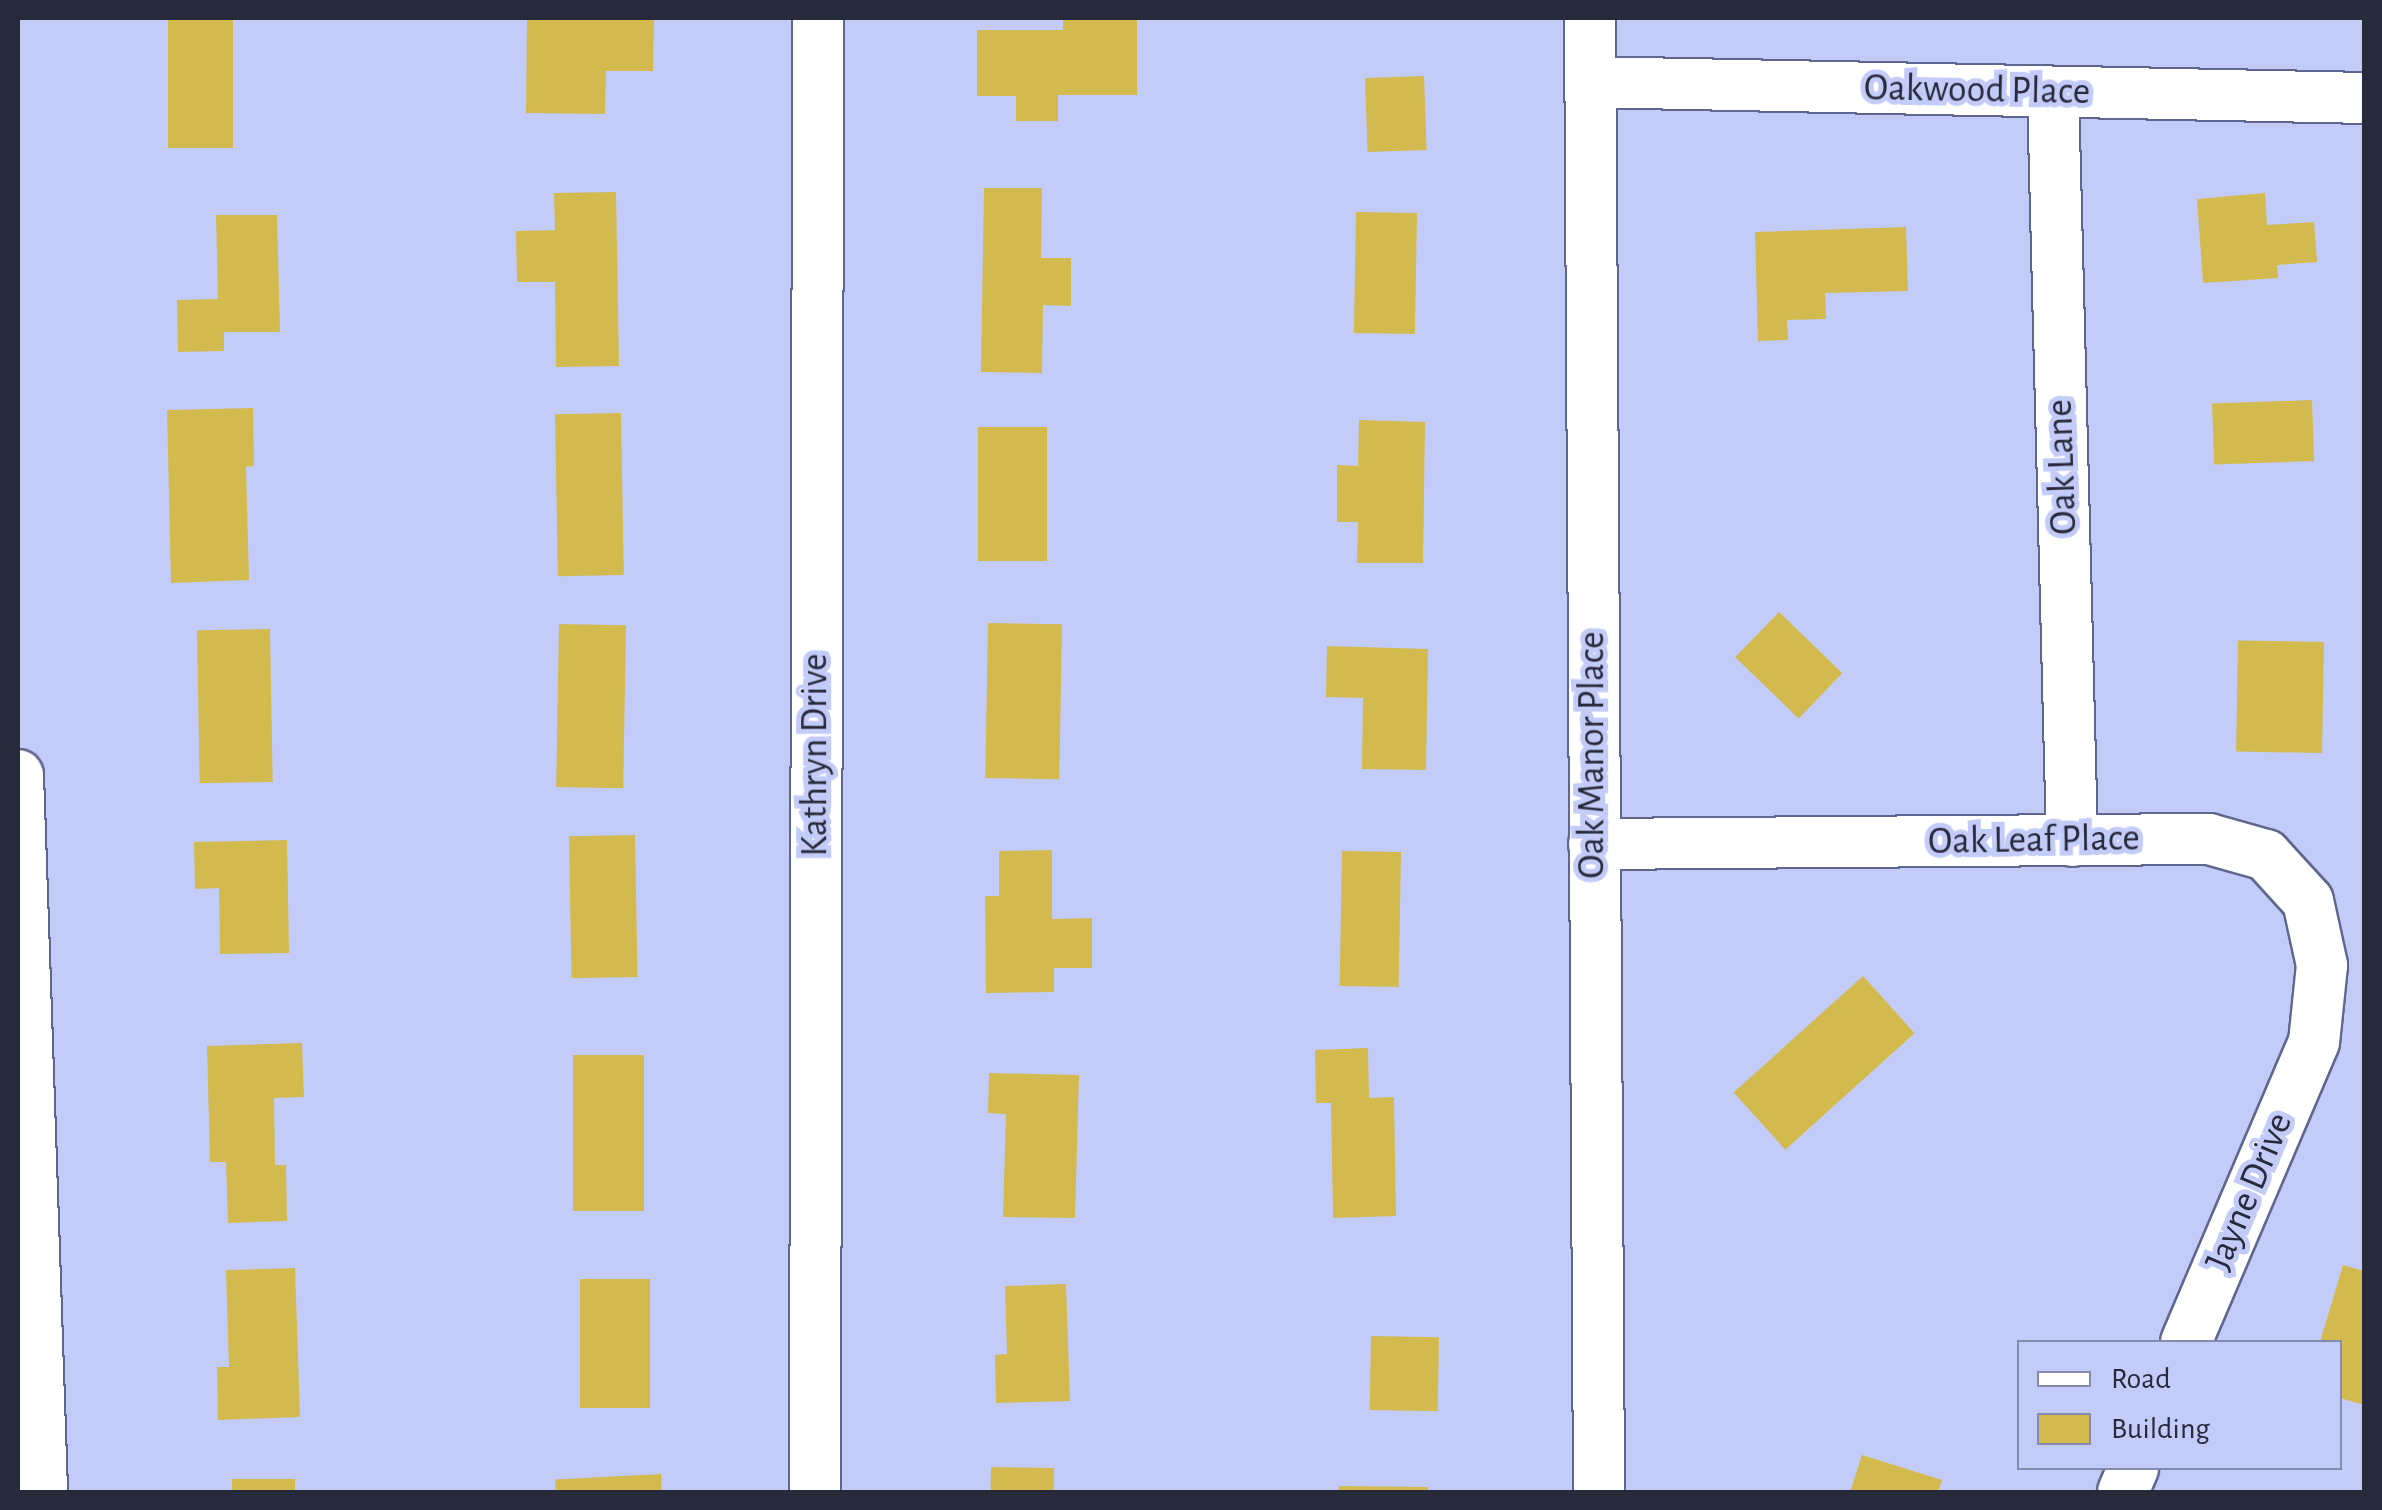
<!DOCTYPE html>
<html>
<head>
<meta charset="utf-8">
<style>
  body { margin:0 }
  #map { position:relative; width:2382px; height:1510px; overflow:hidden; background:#c3ccf8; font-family:"Alegreya Sans",sans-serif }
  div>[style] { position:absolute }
  .building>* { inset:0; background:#d3ba4f; transform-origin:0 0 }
  .roads { filter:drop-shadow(2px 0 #60678f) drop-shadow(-2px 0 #60678f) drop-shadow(0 2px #60678f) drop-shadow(0 -2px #60678f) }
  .minor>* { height:50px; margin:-25px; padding:0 25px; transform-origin:25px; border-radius:25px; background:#fff }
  span { translate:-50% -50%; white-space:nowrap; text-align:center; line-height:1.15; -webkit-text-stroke:10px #c3ccf8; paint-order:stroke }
  .street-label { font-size:38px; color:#272a3b }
  .frame { position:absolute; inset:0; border:20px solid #272a3b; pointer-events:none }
  .legend { position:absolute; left:2017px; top:1340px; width:325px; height:130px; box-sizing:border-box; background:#c3ccf8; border:2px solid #858bac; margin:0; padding:12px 18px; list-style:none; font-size:30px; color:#272a3b }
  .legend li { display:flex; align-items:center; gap:20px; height:50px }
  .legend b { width:50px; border:2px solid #858bac }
</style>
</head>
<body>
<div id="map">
  <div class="building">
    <div style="left:168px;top:18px;width:65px;height:130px"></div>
    <div style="clip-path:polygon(527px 18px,654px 18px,653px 71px,606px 71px,605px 114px,526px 113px)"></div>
    <div style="clip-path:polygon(1063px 18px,1137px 18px,1137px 95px,1058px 95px,1058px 121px,1016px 121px,1016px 96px,977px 96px,977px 30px,1063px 30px)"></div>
    <div style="left:1424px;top:76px;width:74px;height:59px;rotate:88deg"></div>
    <div style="clip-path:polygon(984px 188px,1042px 188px,1041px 258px,1071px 258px,1071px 306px,1043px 305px,1042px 373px,981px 372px)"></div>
    <div style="clip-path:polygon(616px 192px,619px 366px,556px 367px,555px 282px,517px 282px,516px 231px,555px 230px,554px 193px)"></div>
    <div style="clip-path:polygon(2265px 193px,2267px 225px,2314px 222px,2317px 262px,2277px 265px,2278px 278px,2203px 283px,2197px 199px)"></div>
    <div style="left:1356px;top:212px;width:61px;height:121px;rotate:1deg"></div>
    <div style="clip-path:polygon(216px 215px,277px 215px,280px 332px,224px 332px,224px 351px,178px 352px,177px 300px,218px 299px)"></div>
    <div style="clip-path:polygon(1906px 227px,1908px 291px,1825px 293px,1826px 319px,1787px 320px,1788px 340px,1758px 341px,1755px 232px)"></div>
    <div style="left:2312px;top:400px;width:61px;height:100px;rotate:88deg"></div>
    <div style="clip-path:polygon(253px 408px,254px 466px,246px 467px,249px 580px,171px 583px,167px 410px)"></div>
    <div style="left:621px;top:413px;width:162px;height:66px;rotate:89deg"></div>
    <div style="clip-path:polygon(1359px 420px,1425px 422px,1423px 563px,1357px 563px,1358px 522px,1337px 522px,1337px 465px,1358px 466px)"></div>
    <div style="left:978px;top:427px;width:69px;height:134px"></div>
    <div style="left:1779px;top:612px;width:88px;height:63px;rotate:44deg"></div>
    <div style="left:988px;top:623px;width:74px;height:155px;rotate:1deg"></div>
    <div style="left:559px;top:624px;width:67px;height:163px;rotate:1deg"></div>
    <div style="left:270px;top:629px;width:153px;height:73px;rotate:89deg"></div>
    <div style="left:2324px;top:642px;width:111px;height:86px;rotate:91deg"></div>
    <div style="clip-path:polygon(1327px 646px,1428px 649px,1426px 770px,1362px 769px,1363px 698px,1326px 697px)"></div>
    <div style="left:635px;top:835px;width:142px;height:66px;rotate:89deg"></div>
    <div style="clip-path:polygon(287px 840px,289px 953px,220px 954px,219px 888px,195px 889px,194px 842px)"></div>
    <div style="clip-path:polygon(1052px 850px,1052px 919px,1092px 918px,1092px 968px,1054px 968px,1054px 992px,986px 993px,985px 896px,999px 896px,999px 851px)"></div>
    <div style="left:1342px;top:851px;width:59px;height:135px;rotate:1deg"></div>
    <div style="left:1863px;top:976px;width:77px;height:174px;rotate:48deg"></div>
    <div style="clip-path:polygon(302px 1043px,304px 1097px,274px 1098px,275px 1165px,286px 1165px,287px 1221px,228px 1223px,226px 1162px,210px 1162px,207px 1046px)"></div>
    <div style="clip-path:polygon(1368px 1048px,1369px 1098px,1394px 1097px,1396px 1216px,1333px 1218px,1331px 1103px,1316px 1103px,1315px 1050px)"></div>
    <div style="left:644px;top:1055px;width:156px;height:71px;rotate:90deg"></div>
    <div style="clip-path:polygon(989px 1073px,1079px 1075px,1075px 1218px,1003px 1217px,1006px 1114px,988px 1113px)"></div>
    <div style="clip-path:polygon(2343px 1265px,2364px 1271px,2364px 1405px,2340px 1398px,2340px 1342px,2320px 1342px)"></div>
    <div style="clip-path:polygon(295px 1268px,300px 1417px,218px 1420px,217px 1367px,229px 1367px,226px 1270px)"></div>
    <div style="left:580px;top:1279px;width:70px;height:129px"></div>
    <div style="clip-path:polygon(1066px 1284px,1070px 1401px,996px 1403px,995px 1355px,1007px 1354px,1005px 1286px)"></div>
    <div style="left:1371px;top:1336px;width:68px;height:74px;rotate:1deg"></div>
    <div style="clip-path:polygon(1862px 1455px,1942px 1480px,1938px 1492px,1850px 1492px)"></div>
    <div style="left:991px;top:1467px;width:63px;height:25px;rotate:1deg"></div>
    <div style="left:661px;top:1474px;width:18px;height:106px;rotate:87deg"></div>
    <div style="left:232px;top:1479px;width:63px;height:13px"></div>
    <div style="clip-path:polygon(1339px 1486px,1428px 1487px,1428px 1492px,1338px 1492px)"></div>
  </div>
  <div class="roads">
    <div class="minor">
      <div style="left:1590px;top:18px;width:1474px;rotate:89.65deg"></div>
      <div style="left:1590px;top:82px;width:774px;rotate:1.18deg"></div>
      <div style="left:2053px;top:93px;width:748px;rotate:88.54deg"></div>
      <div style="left:18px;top:775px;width:717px;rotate:88.08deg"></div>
      <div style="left:1594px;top:844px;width:615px;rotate:-0.47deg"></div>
      <div style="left:2209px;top:839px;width:59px;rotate:15.7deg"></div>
      <div style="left:2266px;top:855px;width:62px;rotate:47.6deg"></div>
      <div style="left:2308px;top:901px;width:66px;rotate:77.7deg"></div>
      <div style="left:2322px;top:965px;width:77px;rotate:95.9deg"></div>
      <div style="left:2314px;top:1042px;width:326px;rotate:113.1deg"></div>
      <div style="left:815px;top:1492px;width:1474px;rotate:-89.88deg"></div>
      <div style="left:2123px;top:1492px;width:26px;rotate:-67deg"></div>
    </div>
  </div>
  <div class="street-label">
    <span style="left:1977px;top:91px;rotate:1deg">Oakwood Place</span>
    <span style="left:2063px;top:467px;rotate:-92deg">Oak Lane</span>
    <span style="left:816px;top:755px;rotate:-90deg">Kathryn Drive</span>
    <span style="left:1593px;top:755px;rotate:-90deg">Oak Manor Place</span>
    <span style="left:2034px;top:841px;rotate:-1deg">Oak Leaf Place</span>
    <span style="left:2250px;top:1192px;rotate:-67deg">Jayne Drive</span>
  </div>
  <div class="frame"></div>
  <ul class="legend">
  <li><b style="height:12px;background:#fff"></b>Road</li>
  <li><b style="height:28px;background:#d3ba4f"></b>Building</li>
  </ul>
</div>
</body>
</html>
